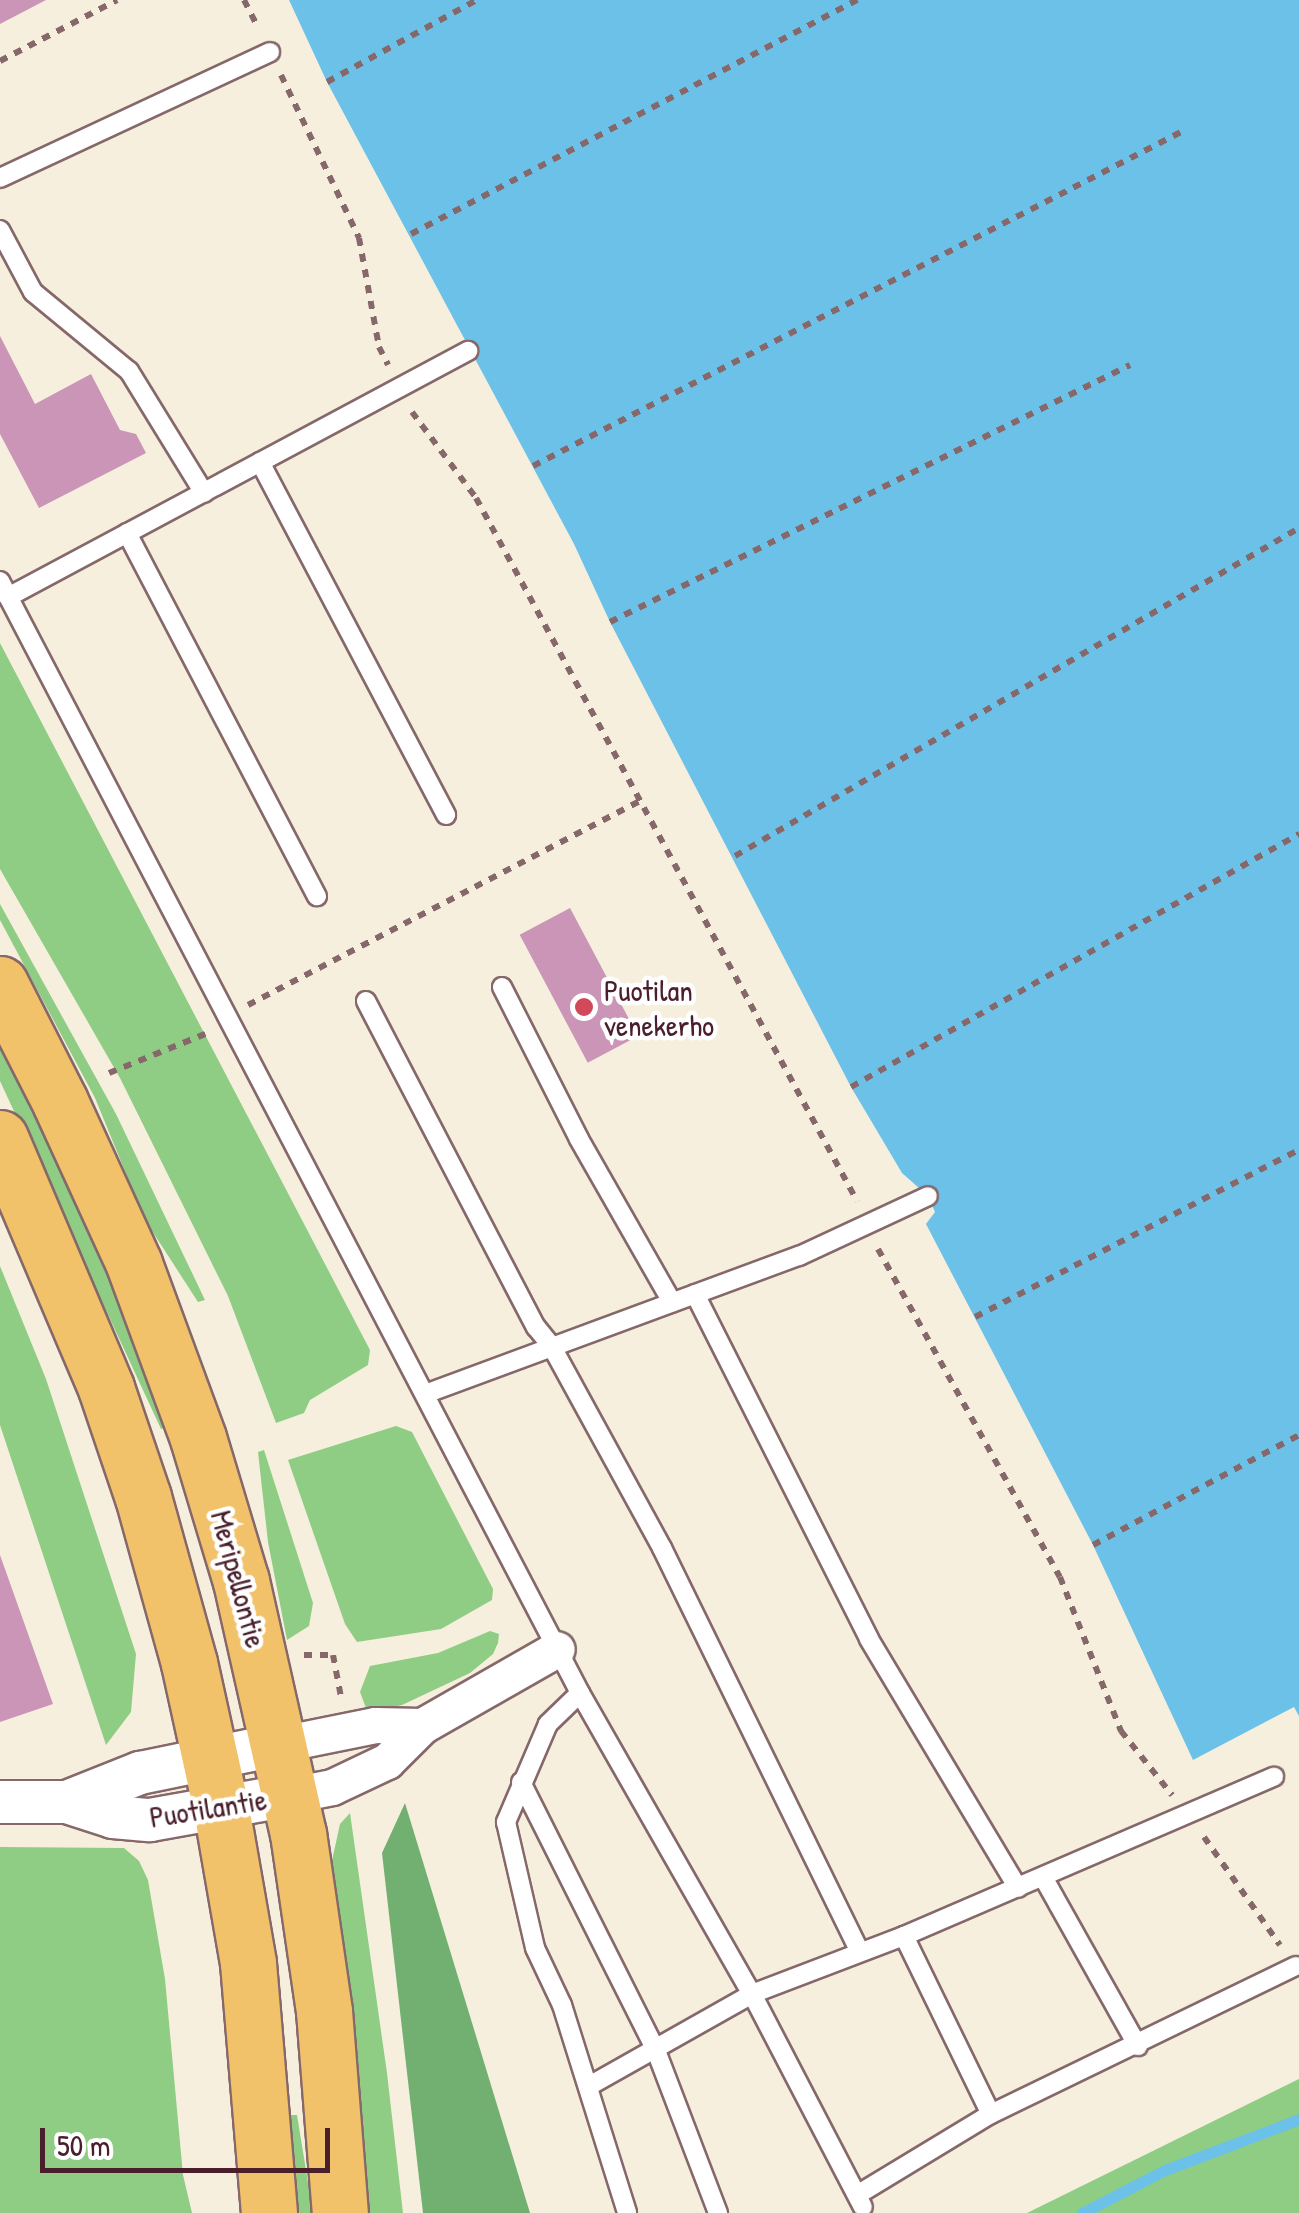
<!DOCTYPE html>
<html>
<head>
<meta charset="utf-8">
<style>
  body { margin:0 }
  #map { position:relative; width:1299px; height:2213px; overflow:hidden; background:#f6efde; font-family:"Patrick Hand",sans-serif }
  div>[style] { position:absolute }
  .green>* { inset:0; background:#8ecd83 }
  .forest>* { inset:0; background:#72b071 }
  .water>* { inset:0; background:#6cc1e9 }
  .stream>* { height:11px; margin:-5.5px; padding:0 5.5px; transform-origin:5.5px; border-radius:5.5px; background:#6cc1e9 }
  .building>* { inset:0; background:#cb95b7; transform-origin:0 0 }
  .path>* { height:6px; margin-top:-3px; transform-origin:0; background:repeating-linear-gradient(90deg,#86686a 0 8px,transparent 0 16px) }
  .roads { filter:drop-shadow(2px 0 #86686a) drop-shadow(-2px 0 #86686a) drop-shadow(0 2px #86686a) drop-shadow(0 -2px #86686a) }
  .service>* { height:18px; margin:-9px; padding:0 9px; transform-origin:9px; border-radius:9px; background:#fff }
  .minor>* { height:35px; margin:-17.5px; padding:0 17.5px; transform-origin:17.5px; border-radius:17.5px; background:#fff }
  .tertiary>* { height:42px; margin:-21px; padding:0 21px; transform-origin:21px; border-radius:21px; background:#fff }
  .primary>* { height:55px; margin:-27.5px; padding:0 27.5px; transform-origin:27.5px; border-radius:27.5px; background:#f2c26a }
  .dots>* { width:28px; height:28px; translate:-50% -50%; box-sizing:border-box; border:5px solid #fff; border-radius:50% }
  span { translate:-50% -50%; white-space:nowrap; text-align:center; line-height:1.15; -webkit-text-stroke:9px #fff; paint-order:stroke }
  .poi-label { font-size:30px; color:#4a1f2b }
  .left { translate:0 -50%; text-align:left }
  .street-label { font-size:30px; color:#4a1f2b }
  .scale { position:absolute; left:40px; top:2128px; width:290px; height:45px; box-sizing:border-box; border:5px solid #4a1f2b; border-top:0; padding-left:12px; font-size:30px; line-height:35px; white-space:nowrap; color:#4a1f2b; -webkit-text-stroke:8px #fff; paint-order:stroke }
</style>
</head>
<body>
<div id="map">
  <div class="green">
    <div style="clip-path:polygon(0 643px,370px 1350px,368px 1365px,310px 1400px,304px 1413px,276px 1423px,228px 1296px,120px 1078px,0 869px)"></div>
    <div style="clip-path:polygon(0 904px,116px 1114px,205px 1300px,198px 1302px,145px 1220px,95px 1098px,0 920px)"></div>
    <div style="clip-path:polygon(0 1025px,73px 1178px,169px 1426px,161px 1429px,0 1081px)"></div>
    <div style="clip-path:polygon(0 1266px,46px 1379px,136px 1654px,131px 1712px,106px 1745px,0 1425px)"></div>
    <div style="clip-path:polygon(396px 1426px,412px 1432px,493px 1589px,492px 1600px,441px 1629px,357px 1642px,345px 1624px,288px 1460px)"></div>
    <div style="clip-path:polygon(264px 1450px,313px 1603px,309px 1626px,287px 1640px,268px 1542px,258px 1452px)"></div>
    <div style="clip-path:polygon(490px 1631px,499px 1634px,498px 1643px,493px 1654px,470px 1673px,402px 1705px,369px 1712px,366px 1708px,360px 1692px,370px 1666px,438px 1653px)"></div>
    <div style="clip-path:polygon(350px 1813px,387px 2073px,403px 2213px,368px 2213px,353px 2013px,331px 1865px,340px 1824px)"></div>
    <div style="clip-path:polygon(0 1847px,124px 1848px,139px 1861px,148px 1880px,165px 1979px,183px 2175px,192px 2213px,0 2213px)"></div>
    <div style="clip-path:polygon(1299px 2079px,1299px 2213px,1027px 2213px)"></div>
    <div style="clip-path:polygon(290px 2115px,297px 2115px,313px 2213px,297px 2213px)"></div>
  </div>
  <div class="forest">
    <div style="clip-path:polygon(405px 1803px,530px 2213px,423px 2213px,382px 1853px)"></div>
  </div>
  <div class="water">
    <div style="clip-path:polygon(289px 0,1299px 0,1299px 1716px,1294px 1707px,1193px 1760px,1093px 1545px,926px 1224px,935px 1212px,928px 1196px,902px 1173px,851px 1087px,610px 622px,574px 544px,327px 82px)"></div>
  </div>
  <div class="stream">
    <div style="left:1082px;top:2213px;width:93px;rotate:-27.4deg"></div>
    <div style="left:1165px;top:2170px;width:143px;rotate:-20.8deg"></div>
  </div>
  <div class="building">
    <div style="clip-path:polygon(0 0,46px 0,0 24px)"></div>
    <div style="clip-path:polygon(0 336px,35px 404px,91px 374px,120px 430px,136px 434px,146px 453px,39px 508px,0 434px)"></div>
    <div style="left:570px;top:908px;width:145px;height:57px;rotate:62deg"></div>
    <div style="clip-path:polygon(0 1555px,53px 1704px,0 1722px)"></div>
  </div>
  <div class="path">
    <div style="left:244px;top:0;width:31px;rotate:63deg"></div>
    <div style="left:0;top:61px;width:132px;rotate:-27.5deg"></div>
    <div style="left:281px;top:75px;width:181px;rotate:64.4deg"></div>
    <div style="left:359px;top:238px;width:111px;rotate:79.6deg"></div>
    <div style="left:379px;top:347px;width:20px;rotate:63deg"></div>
    <div style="left:327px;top:82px;width:171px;rotate:-28.7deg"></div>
    <div style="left:411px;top:234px;width:504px;rotate:-27.68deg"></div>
    <div style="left:412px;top:412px;width:107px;rotate:53.3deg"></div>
    <div style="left:476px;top:498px;width:800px;rotate:61.54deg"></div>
    <div style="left:533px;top:466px;width:729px;rotate:-27.27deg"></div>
    <div style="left:610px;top:622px;width:580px;rotate:-26.3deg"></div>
    <div style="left:735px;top:856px;width:652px;rotate:-30.18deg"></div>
    <div style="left:248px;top:1005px;width:445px;rotate:-27.5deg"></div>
    <div style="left:109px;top:1073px;width:104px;rotate:-22.1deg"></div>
    <div style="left:851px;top:1087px;width:515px;rotate:-29.45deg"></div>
    <div style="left:878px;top:1249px;width:375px;rotate:61deg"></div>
    <div style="left:1060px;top:1577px;width:166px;rotate:68.4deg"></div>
    <div style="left:1121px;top:1731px;width:82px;rotate:51.4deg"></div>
    <div style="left:975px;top:1317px;width:365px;rotate:-27.3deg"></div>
    <div style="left:1093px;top:1545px;width:234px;rotate:-28.1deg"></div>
    <div style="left:304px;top:1655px;width:29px"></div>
    <div style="left:333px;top:1655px;width:43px;rotate:79.2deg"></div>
    <div style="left:1204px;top:1837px;width:132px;rotate:54.9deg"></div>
  </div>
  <div class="roads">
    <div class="service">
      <div style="left:0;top:178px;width:298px;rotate:-25deg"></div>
      <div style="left:0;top:230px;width:70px;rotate:62deg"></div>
      <div style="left:33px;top:292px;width:124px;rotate:39.5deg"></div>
      <div style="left:129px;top:371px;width:143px;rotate:58.4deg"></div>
      <div style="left:260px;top:462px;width:399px;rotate:62.2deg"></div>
      <div style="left:127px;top:533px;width:410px;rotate:62.4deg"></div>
      <div style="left:0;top:581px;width:1254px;rotate:62.45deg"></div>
      <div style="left:580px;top:1693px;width:347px;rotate:60.3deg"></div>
      <div style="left:752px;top:1994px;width:240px;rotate:62.5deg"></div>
      <div style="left:8px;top:597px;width:522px;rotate:-28.14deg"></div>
      <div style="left:502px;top:987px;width:170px;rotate:63.1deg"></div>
      <div style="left:579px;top:1139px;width:188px;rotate:60.3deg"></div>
      <div style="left:366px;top:1001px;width:368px;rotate:62.5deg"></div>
      <div style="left:536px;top:1327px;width:26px;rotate:51deg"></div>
      <div style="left:552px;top:1347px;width:229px;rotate:61.3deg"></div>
      <div style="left:662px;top:1548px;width:450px;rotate:63.9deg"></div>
      <div style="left:695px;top:1294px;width:386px;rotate:63.2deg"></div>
      <div style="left:869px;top:1639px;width:290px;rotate:59.1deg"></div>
      <div style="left:425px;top:1394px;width:399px;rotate:-20.3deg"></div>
      <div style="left:799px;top:1256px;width:142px;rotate:-24.9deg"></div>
      <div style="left:580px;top:1693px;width:45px;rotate:135.9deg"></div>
      <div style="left:548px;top:1724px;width:107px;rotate:113.2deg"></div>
      <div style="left:506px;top:1822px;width:129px;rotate:77deg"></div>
      <div style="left:535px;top:1948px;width:63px;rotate:64.7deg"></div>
      <div style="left:562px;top:2005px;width:218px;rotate:72.6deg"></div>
      <div style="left:521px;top:1782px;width:298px;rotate:63.3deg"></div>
      <div style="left:655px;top:2048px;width:177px;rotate:69.1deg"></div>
      <div style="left:1043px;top:1877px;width:194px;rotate:60.7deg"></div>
      <div style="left:904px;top:1936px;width:198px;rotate:64deg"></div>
      <div style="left:589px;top:2086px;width:187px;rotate:-29.4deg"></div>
      <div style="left:752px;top:1994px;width:163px;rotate:-20.9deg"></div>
      <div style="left:904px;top:1936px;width:403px;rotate:-23.3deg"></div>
      <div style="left:857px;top:2195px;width:157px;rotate:-31.2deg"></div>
      <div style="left:991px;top:2114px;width:339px;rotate:-25.9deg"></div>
    </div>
    <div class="minor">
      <div style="left:281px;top:1744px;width:96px;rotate:-11.4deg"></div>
      <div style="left:375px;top:1725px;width:47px;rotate:1.2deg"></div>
      <div style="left:291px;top:1795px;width:42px;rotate:-11deg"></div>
      <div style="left:332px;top:1787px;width:61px;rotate:-25.3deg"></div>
      <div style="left:387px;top:1761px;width:49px;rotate:-45deg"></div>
      <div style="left:422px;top:1726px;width:155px;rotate:-29.7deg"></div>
    </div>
    <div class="tertiary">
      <div style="left:0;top:1802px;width:67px"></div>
      <div style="left:67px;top:1802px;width:48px;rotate:18.1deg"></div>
      <div style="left:113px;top:1817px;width:37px;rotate:5deg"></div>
      <div style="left:150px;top:1820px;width:143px;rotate:-10.1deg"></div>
      <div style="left:67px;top:1802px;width:79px;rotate:-21.7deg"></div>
      <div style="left:140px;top:1773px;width:144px;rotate:-11.6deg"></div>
    </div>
    <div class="primary">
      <div style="left:0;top:984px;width:132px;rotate:63deg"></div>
      <div style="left:60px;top:1102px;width:178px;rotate:65.4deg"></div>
      <div style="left:134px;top:1264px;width:185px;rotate:69.8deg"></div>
      <div style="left:198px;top:1438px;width:149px;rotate:73.3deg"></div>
      <div style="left:241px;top:1581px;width:258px;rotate:77.3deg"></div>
      <div style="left:298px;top:1833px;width:180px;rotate:81.7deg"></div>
      <div style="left:324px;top:2011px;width:203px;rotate:85.5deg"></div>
      <div style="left:0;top:1138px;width:272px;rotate:67deg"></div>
      <div style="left:106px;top:1388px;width:115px;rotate:71.3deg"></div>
      <div style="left:143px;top:1497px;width:172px;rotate:74.5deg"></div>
      <div style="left:189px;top:1663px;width:148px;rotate:77.6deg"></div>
      <div style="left:221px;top:1808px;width:157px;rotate:80.1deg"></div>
      <div style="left:248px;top:1963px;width:251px;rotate:85.2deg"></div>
    </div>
  </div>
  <div class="dots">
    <div style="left:584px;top:1007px;background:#d1495b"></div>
  </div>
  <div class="poi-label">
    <span class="left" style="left:604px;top:1007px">Puotilan<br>venekerho</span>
  </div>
  <div class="street-label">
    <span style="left:239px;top:1579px;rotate:75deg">Meripellontie</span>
    <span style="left:208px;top:1808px;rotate:-9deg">Puotilantie</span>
  </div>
  <div class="scale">50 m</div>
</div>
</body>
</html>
